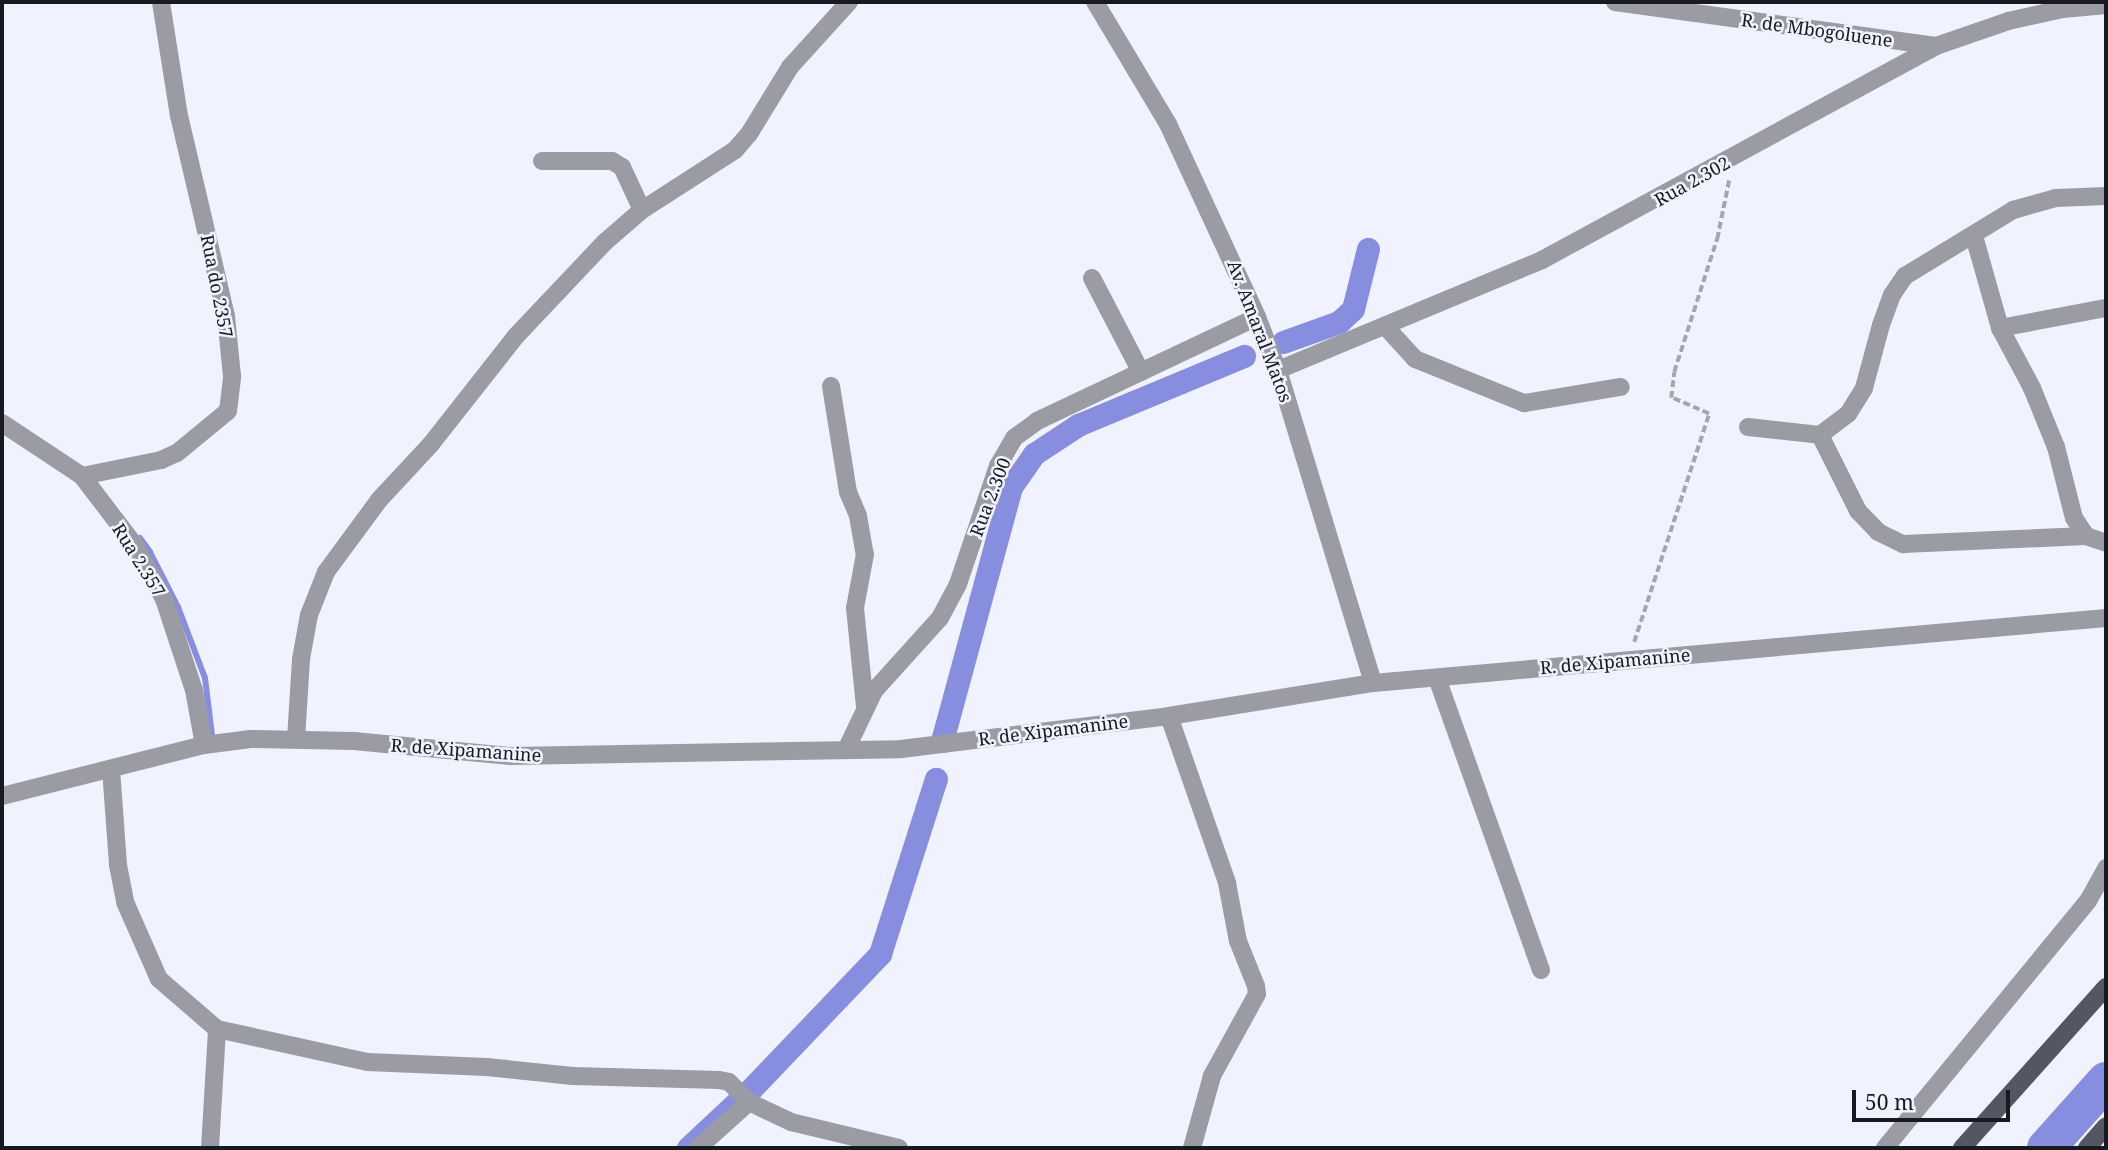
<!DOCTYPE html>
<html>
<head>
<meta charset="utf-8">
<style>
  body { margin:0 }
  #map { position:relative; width:2108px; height:1150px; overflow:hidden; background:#f0f2ff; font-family:"Noto Serif",serif }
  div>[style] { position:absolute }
  .stream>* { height:6px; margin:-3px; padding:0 3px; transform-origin:3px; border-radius:3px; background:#878edf }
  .canal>* { height:23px; margin:-11.5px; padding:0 11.5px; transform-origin:11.5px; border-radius:11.5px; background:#878edf }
  .river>* { height:38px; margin:-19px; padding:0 19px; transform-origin:19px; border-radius:19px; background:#878edf }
  .path>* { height:3.5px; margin-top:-1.75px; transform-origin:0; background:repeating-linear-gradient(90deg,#a4a6b0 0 7px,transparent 0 10.5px) }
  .minor>* { height:18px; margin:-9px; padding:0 9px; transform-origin:9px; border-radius:9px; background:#9b9ca3 }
  .major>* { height:18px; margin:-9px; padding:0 9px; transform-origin:9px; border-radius:9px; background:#545661 }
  span { translate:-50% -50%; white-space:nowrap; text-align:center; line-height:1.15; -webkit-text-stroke:5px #f0f2ff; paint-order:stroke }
  .street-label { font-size:18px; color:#191a1f }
  .frame { position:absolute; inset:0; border:4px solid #191a1f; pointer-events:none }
  .scale { position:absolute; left:1852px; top:1090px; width:158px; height:32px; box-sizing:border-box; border:4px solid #191a1f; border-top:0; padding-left:9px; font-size:21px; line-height:24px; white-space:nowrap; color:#191a1f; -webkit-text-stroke:5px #f0f2ff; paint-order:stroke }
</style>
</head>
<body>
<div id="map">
  <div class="stream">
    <div style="left:140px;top:538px;width:17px;rotate:54deg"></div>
    <div style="left:150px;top:552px;width:62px;rotate:63deg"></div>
    <div style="left:178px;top:607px;width:76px;rotate:69.2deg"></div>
    <div style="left:205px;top:678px;width:65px;rotate:83deg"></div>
  </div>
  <div class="canal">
    <div style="left:1283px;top:342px;width:59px;rotate:-19.7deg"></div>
    <div style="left:1339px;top:322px;width:19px;rotate:-43deg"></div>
    <div style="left:1353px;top:309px;width:62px;rotate:-76deg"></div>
    <div style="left:942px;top:741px;width:263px;rotate:-74.8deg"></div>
    <div style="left:1011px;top:487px;width:40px;rotate:-55.1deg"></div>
    <div style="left:1034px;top:454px;width:53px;rotate:-33.4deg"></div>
    <div style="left:1078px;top:425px;width:180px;rotate:-22.6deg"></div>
    <div style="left:688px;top:1148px;width:86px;rotate:-43.1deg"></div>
    <div style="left:751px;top:1089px;width:187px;rotate:-46.3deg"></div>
    <div style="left:880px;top:954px;width:184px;rotate:-72.3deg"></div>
  </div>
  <div class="river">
    <div style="left:2046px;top:1148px;width:90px;rotate:-48.2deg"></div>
  </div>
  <div class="path">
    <div style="left:1671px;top:398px;width:26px;rotate:-83deg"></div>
    <div style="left:1674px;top:372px;width:140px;rotate:-72.1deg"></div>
    <div style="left:1717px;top:239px;width:60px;rotate:-78.5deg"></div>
    <div style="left:1634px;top:642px;width:240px;rotate:-71.8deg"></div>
    <div style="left:1709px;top:414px;width:40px;rotate:-156.6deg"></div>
  </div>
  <div class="minor">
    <div style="left:1095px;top:2px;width:142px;rotate:59.1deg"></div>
    <div style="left:1168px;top:124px;width:213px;rotate:65.2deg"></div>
    <div style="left:1257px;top:317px;width:57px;rotate:68.4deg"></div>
    <div style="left:1278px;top:370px;width:327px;rotate:73.1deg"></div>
    <div style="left:1615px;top:2px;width:324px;rotate:7.8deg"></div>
    <div style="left:542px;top:161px;width:70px"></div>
    <div style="left:612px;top:161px;width:12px;rotate:31deg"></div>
    <div style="left:622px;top:167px;width:47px;rotate:65.1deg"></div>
    <div style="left:1974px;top:236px;width:96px;rotate:74.2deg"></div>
    <div style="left:2000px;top:328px;width:68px;rotate:61.9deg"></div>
    <div style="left:2032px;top:388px;width:64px;rotate:67.9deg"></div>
    <div style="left:2056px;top:447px;width:73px;rotate:75.8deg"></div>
    <div style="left:2074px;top:518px;width:22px;rotate:56deg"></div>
    <div style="left:1092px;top:278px;width:106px;rotate:62.5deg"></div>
    <div style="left:1385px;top:326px;width:45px;rotate:47.7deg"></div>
    <div style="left:1415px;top:359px;width:118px;rotate:22deg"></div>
    <div style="left:1524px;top:403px;width:98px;rotate:-9.4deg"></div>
    <div style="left:2000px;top:328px;width:108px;rotate:-10.7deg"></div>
    <div style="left:1278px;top:370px;width:286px;rotate:-22.6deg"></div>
    <div style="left:1542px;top:260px;width:448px;rotate:-28.5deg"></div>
    <div style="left:1936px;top:46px;width:76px;rotate:-19.1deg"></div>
    <div style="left:2008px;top:21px;width:56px;rotate:-12.3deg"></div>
    <div style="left:2063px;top:9px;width:43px;rotate:-5.3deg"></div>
    <div style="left:831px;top:386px;width:107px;rotate:80.9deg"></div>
    <div style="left:848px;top:492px;width:26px;rotate:67deg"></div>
    <div style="left:858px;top:516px;width:39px;rotate:80deg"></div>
    <div style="left:865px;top:554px;width:55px;rotate:100.5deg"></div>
    <div style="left:855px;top:608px;width:99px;rotate:84.2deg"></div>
    <div style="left:2px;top:423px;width:96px;rotate:33.5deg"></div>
    <div style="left:82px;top:476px;width:89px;rotate:52.7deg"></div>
    <div style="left:136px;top:547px;width:59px;rotate:61.7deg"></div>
    <div style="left:164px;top:599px;width:96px;rotate:71.8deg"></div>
    <div style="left:194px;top:690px;width:56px;rotate:79.7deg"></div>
    <div style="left:1748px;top:427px;width:72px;rotate:6.3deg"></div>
    <div style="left:1820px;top:435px;width:35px;rotate:-37deg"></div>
    <div style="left:1848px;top:414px;width:31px;rotate:-58deg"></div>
    <div style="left:1864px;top:388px;width:65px;rotate:-74.9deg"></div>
    <div style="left:1881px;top:325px;width:32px;rotate:-70deg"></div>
    <div style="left:1892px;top:295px;width:23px;rotate:-56deg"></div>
    <div style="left:1905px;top:276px;width:127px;rotate:-31.4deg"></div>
    <div style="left:2013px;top:210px;width:45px;rotate:-15.6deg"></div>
    <div style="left:2056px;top:198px;width:50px;rotate:-2.3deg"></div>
    <div style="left:1820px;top:435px;width:85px;rotate:63.4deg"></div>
    <div style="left:1858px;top:511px;width:29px;rotate:46deg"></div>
    <div style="left:1878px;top:532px;width:28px;rotate:26deg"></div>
    <div style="left:1903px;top:544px;width:183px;rotate:-2.5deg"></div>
    <div style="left:2086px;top:536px;width:21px;rotate:19deg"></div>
    <div style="left:82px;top:476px;width:81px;rotate:-11.4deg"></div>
    <div style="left:161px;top:460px;width:17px;rotate:-24deg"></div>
    <div style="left:177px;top:453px;width:66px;rotate:-39.5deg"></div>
    <div style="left:228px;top:411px;width:35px;rotate:-83deg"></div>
    <div style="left:232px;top:376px;width:60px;rotate:-95.7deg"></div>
    <div style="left:226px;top:316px;width:205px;rotate:-103.2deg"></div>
    <div style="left:179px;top:116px;width:115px;rotate:-99deg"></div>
    <div style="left:1437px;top:678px;width:310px;rotate:70.4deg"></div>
    <div style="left:1169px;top:716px;width:177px;rotate:70.8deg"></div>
    <div style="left:1227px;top:883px;width:59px;rotate:79.3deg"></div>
    <div style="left:1238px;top:941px;width:48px;rotate:68.2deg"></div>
    <div style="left:1256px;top:986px;width:8px;rotate:83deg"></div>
    <div style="left:1257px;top:994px;width:94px;rotate:118.8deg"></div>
    <div style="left:1212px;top:1076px;width:75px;rotate:105.5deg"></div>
    <div style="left:296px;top:739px;width:80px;rotate:-86.4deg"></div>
    <div style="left:301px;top:659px;width:45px;rotate:-79.7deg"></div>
    <div style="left:309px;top:615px;width:46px;rotate:-68.4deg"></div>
    <div style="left:326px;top:572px;width:89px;rotate:-53.6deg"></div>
    <div style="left:379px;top:500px;width:76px;rotate:-47.1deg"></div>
    <div style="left:431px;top:444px;width:137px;rotate:-51.8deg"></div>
    <div style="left:516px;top:336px;width:129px;rotate:-46.6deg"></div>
    <div style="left:605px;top:242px;width:49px;rotate:-40.9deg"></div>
    <div style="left:642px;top:210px;width:111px;rotate:-32.8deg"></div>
    <div style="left:735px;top:150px;width:21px;rotate:-49deg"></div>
    <div style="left:749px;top:134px;width:79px;rotate:-58.5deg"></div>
    <div style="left:790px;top:67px;width:88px;rotate:-47.8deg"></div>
    <div style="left:846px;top:750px;width:65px;rotate:-64.6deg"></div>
    <div style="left:874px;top:691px;width:98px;rotate:-47.9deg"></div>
    <div style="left:940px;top:618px;width:38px;rotate:-62deg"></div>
    <div style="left:958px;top:584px;width:125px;rotate:-71.3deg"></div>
    <div style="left:998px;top:466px;width:32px;rotate:-60deg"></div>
    <div style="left:1014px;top:438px;width:29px;rotate:-36deg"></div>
    <div style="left:1037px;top:421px;width:243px;rotate:-25.3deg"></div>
    <div style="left:111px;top:769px;width:96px;rotate:85.8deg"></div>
    <div style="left:118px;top:865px;width:38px;rotate:79deg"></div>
    <div style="left:125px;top:902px;width:84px;rotate:66.2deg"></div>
    <div style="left:159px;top:979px;width:77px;rotate:40.8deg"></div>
    <div style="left:217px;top:1029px;width:154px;rotate:12.4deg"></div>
    <div style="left:367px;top:1062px;width:120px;rotate:2.4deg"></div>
    <div style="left:487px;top:1067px;width:86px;rotate:6deg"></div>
    <div style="left:573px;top:1076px;width:146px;rotate:1.6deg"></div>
    <div style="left:719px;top:1080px;width:10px;rotate:11deg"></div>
    <div style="left:729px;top:1082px;width:28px;rotate:45deg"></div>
    <div style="left:2px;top:796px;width:208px;rotate:-14.2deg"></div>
    <div style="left:204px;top:745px;width:47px;rotate:-7.3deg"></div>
    <div style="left:251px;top:739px;width:103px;rotate:1.1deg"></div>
    <div style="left:354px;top:741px;width:158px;rotate:5.5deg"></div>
    <div style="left:511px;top:756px;width:390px;rotate:-1deg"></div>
    <div style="left:901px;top:749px;width:270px;rotate:-7deg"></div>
    <div style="left:1169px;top:716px;width:207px;rotate:-9.2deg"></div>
    <div style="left:1373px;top:683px;width:736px;rotate:-5.07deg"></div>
    <div style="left:210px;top:1148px;width:119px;rotate:-86.6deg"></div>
    <div style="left:698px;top:1148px;width:69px;rotate:-42deg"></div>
    <div style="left:749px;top:1102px;width:47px;rotate:25.5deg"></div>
    <div style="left:791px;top:1122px;width:111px;rotate:13.5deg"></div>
    <div style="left:1885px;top:1148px;width:320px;rotate:-50.6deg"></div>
    <div style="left:2088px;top:901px;width:38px;rotate:-61deg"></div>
  </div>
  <div class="major">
    <div style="left:1962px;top:1148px;width:216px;rotate:-48.2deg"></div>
    <div style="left:2087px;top:1148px;width:29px;rotate:-49deg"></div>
  </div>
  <div class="street-label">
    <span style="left:1817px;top:30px;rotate:8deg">R. de Mbogoluene</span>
    <span style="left:1692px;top:181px;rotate:-29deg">Rua 2.302</span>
    <span style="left:217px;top:286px;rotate:79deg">Rua do 2357</span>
    <span style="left:1260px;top:331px;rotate:69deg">Av. Amaral Matos</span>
    <span style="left:990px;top:497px;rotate:-69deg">Rua 2.300</span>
    <span style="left:139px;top:560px;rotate:58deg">Rua 2.357</span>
    <span style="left:1615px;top:661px;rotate:-5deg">R. de Xipamanine</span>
    <span style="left:1053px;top:730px;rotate:-7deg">R. de Xipamanine</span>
    <span style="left:466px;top:750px;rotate:4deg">R. de Xipamanine</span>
  </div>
  <div class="frame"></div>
  <div class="scale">50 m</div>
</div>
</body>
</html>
